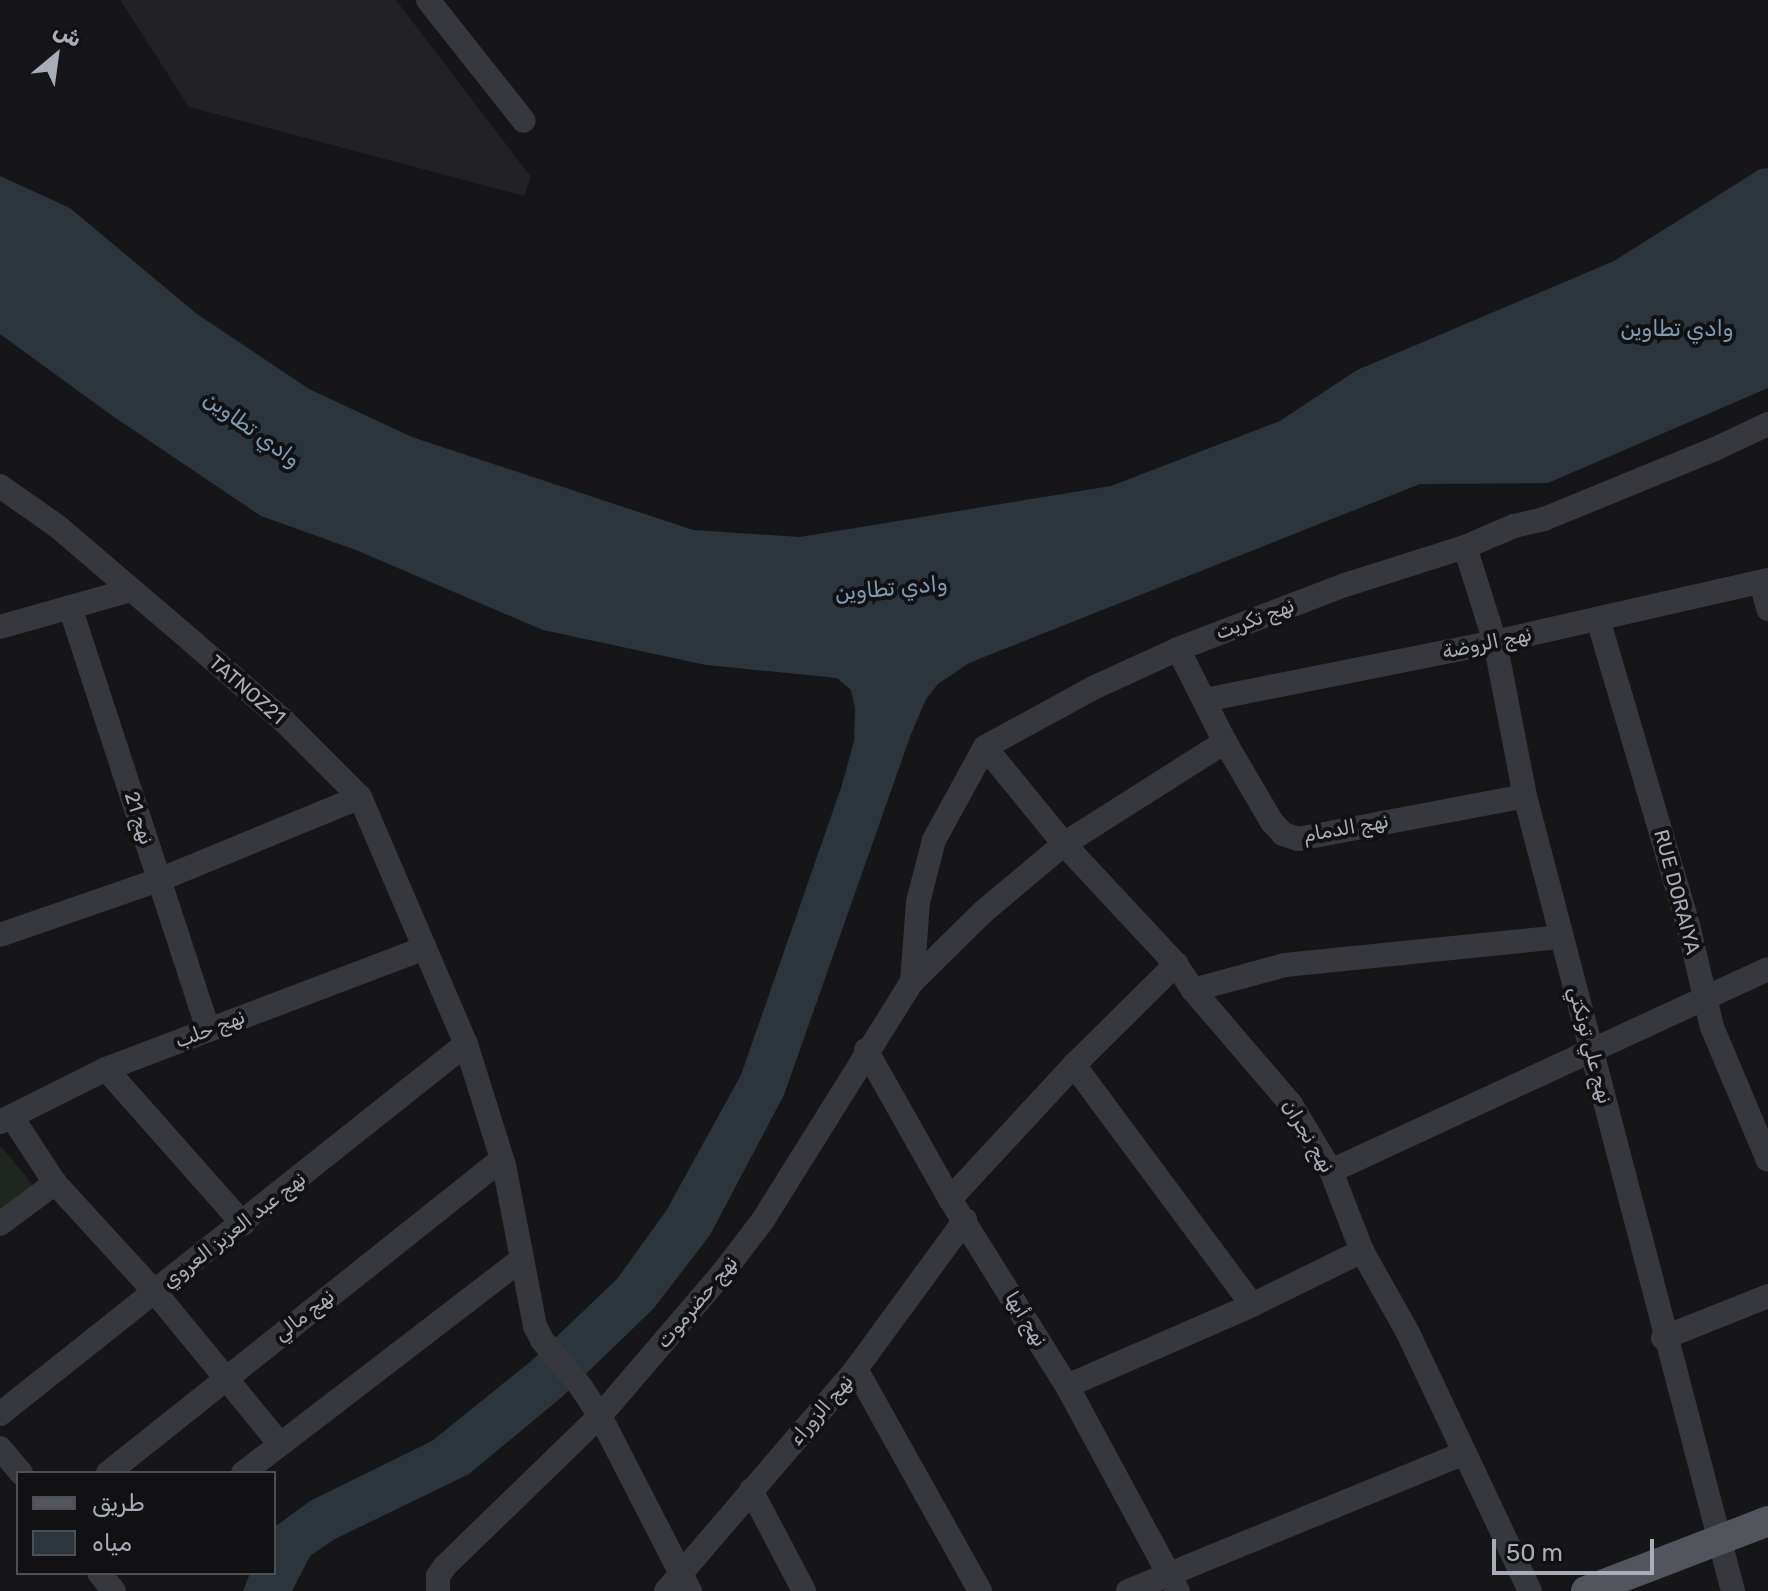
<!DOCTYPE html>
<html>
<head>
<meta charset="utf-8">
<style>
  body { margin:0 }
  #map { position:relative; width:1768px; height:1591px; overflow:hidden; background:#161618; font-family:Rubik,"Noto Sans Arabic",sans-serif }
  div>[style] { position:absolute }
  .built>* { inset:0; background:#222225 }
  .green>* { inset:0; background:#1e261f }
  .water>* { inset:0; background:#2c353c }
  .minor>* { height:24px; margin:-12px; padding:0 12px; transform-origin:12px; border-radius:12px; background:#37383d }
  .major>* { height:30px; margin:-15px; padding:0 15px; transform-origin:15px; border-radius:15px; background:#53555c }
  span { translate:-50% -50%; white-space:nowrap; text-align:center; line-height:1.15; -webkit-text-stroke:8px #111113; paint-order:stroke }
  .street-label { font-size:20px; color:#a8adb8 }
  .water-label { font-size:22px; color:#7f9bb3; font-style:italic }
  .legend { position:absolute; left:16px; top:1471px; width:260px; height:104px; box-sizing:border-box; background:#111113; border:2px solid #4d4f55; margin:0; padding:10px 14px; list-style:none; font-size:24px; color:#a8adb8 }
  .legend li { display:flex; align-items:center; gap:16px; height:40px }
  .legend b { width:40px; border:2px solid #4d4f55 }
  .north { position:absolute; left:16px; top:16px; width:80px; height:80px; -webkit-text-stroke:6px #111113; paint-order:stroke; rotate:29deg; font-size:22px; font-weight:700; line-height:32px; text-align:center; color:#a8adb8 }
  .north::after { content:''; display:block; margin:auto; width:28px; height:36px; background:#a8adb8; clip-path:polygon(50% 0,100% 100%,50% 72%,0 100%) }
  .scale { position:absolute; left:1492px; top:1539px; width:162px; height:36px; box-sizing:border-box; border:4px solid #a8adb8; border-top:0; padding-left:10px; font-size:24px; line-height:28px; white-space:nowrap; color:#a8adb8; -webkit-text-stroke:6px #111113; paint-order:stroke }
</style>
</head>
<body>
<div id="map">
  <div class="built">
    <div style="clip-path:polygon(120px 0,396px 0,531px 177px,524px 196px,189px 107px)"></div>
  </div>
  <div class="green">
    <div style="clip-path:polygon(2px 1147px,35px 1188px,0 1216px,0 1148px)"></div>
  </div>
  <div class="water">
    <div style="clip-path:polygon(1768px 168px,1768px 388px,1548px 483px,1420px 484px,969px 663px,938px 684px,926px 699px,911px 734px,784px 1095px,710px 1235px,654px 1308px,563px 1396px,469px 1474px,335px 1539px,310px 1556px,292px 1591px,243px 1591px,250px 1573px,274px 1573px,276px 1526px,310px 1501px,432px 1441px,530px 1362px,617px 1279px,666px 1211px,741px 1075px,842px 785px,854px 741px,855px 708px,851px 690px,837px 678px,706px 665px,543px 630px,356px 550px,261px 516px,114px 417px,0 334px,0 176px,70px 208px,197px 314px,309px 389px,412px 437px,693px 530px,800px 537px,1111px 486px,1280px 421px,1357px 370px,1614px 261px,1760px 169px)"></div>
  </div>
  <div class="minor">
    <div style="left:428px;top:0;width:154px;rotate:51.6deg"></div>
    <div style="left:0;top:486px;width:70px;rotate:35.1deg"></div>
    <div style="left:57px;top:526px;width:182px;rotate:40.5deg"></div>
    <div style="left:195px;top:644px;width:119px;rotate:40.9deg"></div>
    <div style="left:285px;top:722px;width:106px;rotate:45deg"></div>
    <div style="left:360px;top:797px;width:269px;rotate:66.8deg"></div>
    <div style="left:466px;top:1044px;width:127px;rotate:72.6deg"></div>
    <div style="left:504px;top:1165px;width:164px;rotate:79.1deg"></div>
    <div style="left:535px;top:1326px;width:16px;rotate:63deg"></div>
    <div style="left:542px;top:1340px;width:61px;rotate:50.3deg"></div>
    <div style="left:581px;top:1387px;width:35px;rotate:57deg"></div>
    <div style="left:600px;top:1416px;width:197px;rotate:62.8deg"></div>
    <div style="left:1465px;top:547px;width:100px;rotate:72.5deg"></div>
    <div style="left:1495px;top:642px;width:157px;rotate:79deg"></div>
    <div style="left:1525px;top:796px;width:822px;rotate:75.34deg"></div>
    <div style="left:1761px;top:582px;width:28px;rotate:75deg"></div>
    <div style="left:70px;top:607px;width:445px;rotate:71.9deg"></div>
    <div style="left:1598px;top:619px;width:319px;rotate:73.6deg"></div>
    <div style="left:1688px;top:925px;width:105px;rotate:76.8deg"></div>
    <div style="left:1712px;top:1027px;width:144px;rotate:67.2deg"></div>
    <div style="left:0;top:627px;width:136px;rotate:-15.8deg"></div>
    <div style="left:1178px;top:649px;width:104px;rotate:63.2deg"></div>
    <div style="left:1225px;top:742px;width:93px;rotate:59.6deg"></div>
    <div style="left:1272px;top:822px;width:16px;rotate:47deg"></div>
    <div style="left:1283px;top:834px;width:16px;rotate:18deg"></div>
    <div style="left:1298px;top:839px;width:231px;rotate:-10.7deg"></div>
    <div style="left:1205px;top:700px;width:296px;rotate:-11.3deg"></div>
    <div style="left:1495px;top:642px;width:280px;rotate:-12.8deg"></div>
    <div style="left:985px;top:747px;width:125px;rotate:50.8deg"></div>
    <div style="left:1064px;top:844px;width:164px;rotate:47deg"></div>
    <div style="left:1176px;top:964px;width:31px;rotate:57deg"></div>
    <div style="left:1193px;top:990px;width:149px;rotate:49.4deg"></div>
    <div style="left:1290px;top:1103px;width:79px;rotate:58.9deg"></div>
    <div style="left:1331px;top:1171px;width:86px;rotate:68.8deg"></div>
    <div style="left:1362px;top:1251px;width:94px;rotate:60.7deg"></div>
    <div style="left:1408px;top:1333px;width:285px;rotate:64.7deg"></div>
    <div style="left:0;top:935px;width:168px;rotate:-19.1deg"></div>
    <div style="left:159px;top:880px;width:217px;rotate:-22.4deg"></div>
    <div style="left:912px;top:982px;width:80px;rotate:-85.7deg"></div>
    <div style="left:918px;top:902px;width:64px;rotate:-75.5deg"></div>
    <div style="left:934px;top:840px;width:106px;rotate:-61.3deg"></div>
    <div style="left:985px;top:747px;width:123px;rotate:-28.6deg"></div>
    <div style="left:1093px;top:688px;width:94px;rotate:-24.6deg"></div>
    <div style="left:1178px;top:649px;width:179px;rotate:-21deg"></div>
    <div style="left:1345px;top:585px;width:126px;rotate:-17.6deg"></div>
    <div style="left:1465px;top:547px;width:53px;rotate:-23.2deg"></div>
    <div style="left:1514px;top:526px;width:31px;rotate:-13deg"></div>
    <div style="left:1544px;top:519px;width:185px;rotate:-22.3deg"></div>
    <div style="left:1715px;top:449px;width:59px;rotate:-25.3deg"></div>
    <div style="left:1193px;top:990px;width:95px;rotate:-15.2deg"></div>
    <div style="left:1285px;top:965px;width:278px;rotate:-5.8deg"></div>
    <div style="left:866px;top:1050px;width:171px;rotate:60.6deg"></div>
    <div style="left:950px;top:1199px;width:221px;rotate:58deg"></div>
    <div style="left:1067px;top:1386px;width:233px;rotate:61.6deg"></div>
    <div style="left:1074px;top:1065px;width:299px;rotate:53.4deg"></div>
    <div style="left:106px;top:1069px;width:207px;rotate:48.5deg"></div>
    <div style="left:12px;top:1117px;width:79px;rotate:56.9deg"></div>
    <div style="left:55px;top:1183px;width:148px;rotate:47.5deg"></div>
    <div style="left:155px;top:1292px;width:195px;rotate:50.6deg"></div>
    <div style="left:0;top:1122px;width:119px;rotate:-26.6deg"></div>
    <div style="left:106px;top:1069px;width:341px;rotate:-20.8deg"></div>
    <div style="left:1331px;top:1171px;width:481px;rotate:-24.8deg"></div>
    <div style="left:950px;top:1199px;width:183px;rotate:-47.2deg"></div>
    <div style="left:1074px;top:1065px;width:144px;rotate:-44.7deg"></div>
    <div style="left:0;top:1224px;width:69px;rotate:-36.7deg"></div>
    <div style="left:1663px;top:1338px;width:113px;rotate:-21.8deg"></div>
    <div style="left:856px;top:1369px;width:254px;rotate:60.8deg"></div>
    <div style="left:1067px;top:1386px;width:202px;rotate:-23.6deg"></div>
    <div style="left:1252px;top:1305px;width:123px;rotate:-26.1deg"></div>
    <div style="left:0;top:1414px;width:595px;rotate:-38.45deg"></div>
    <div style="left:0;top:1448px;width:33px;rotate:50deg"></div>
    <div style="left:108px;top:1473px;width:504px;rotate:-38.55deg"></div>
    <div style="left:243px;top:1473px;width:350px;rotate:-37.5deg"></div>
    <div style="left:751px;top:1490px;width:114px;rotate:62.3deg"></div>
    <div style="left:99px;top:1573px;width:23px;rotate:50deg"></div>
    <div style="left:438px;top:1591px;width:15px;rotate:-90deg"></div>
    <div style="left:438px;top:1576px;width:12px;rotate:-55deg"></div>
    <div style="left:445px;top:1566px;width:216px;rotate:-44.1deg"></div>
    <div style="left:600px;top:1416px;width:186px;rotate:-49.4deg"></div>
    <div style="left:721px;top:1275px;width:69px;rotate:-52.6deg"></div>
    <div style="left:763px;top:1220px;width:281px;rotate:-58deg"></div>
    <div style="left:912px;top:982px;width:100px;rotate:-44.6deg"></div>
    <div style="left:983px;top:912px;width:106px;rotate:-40deg"></div>
    <div style="left:1064px;top:844px;width:191px;rotate:-32.4deg"></div>
    <div style="left:666px;top:1591px;width:292px;rotate:-49.4deg"></div>
    <div style="left:856px;top:1369px;width:185px;rotate:-53.8deg"></div>
    <div style="left:1128px;top:1591px;width:364px;rotate:-22.3deg"></div>
  </div>
  <div class="major">
    <div style="left:1586px;top:1591px;width:195px;rotate:-21deg"></div>
  </div>
  <div class="street-label">
    <span style="left:1255px;top:619px;rotate:-21deg">نهج تكريت</span>
    <span style="left:1487px;top:643px;rotate:-12deg">نهج الروضة</span>
    <span style="left:247px;top:690px;rotate:41deg">TATNOZ21</span>
    <span style="left:139px;top:818px;rotate:72deg">نهج 21</span>
    <span style="left:1346px;top:828px;rotate:-10deg">نهج الدمام</span>
    <span style="left:1677px;top:892px;rotate:75deg">RUE DORAIYA</span>
    <span style="left:210px;top:1029px;rotate:-21deg">نهج حلب</span>
    <span style="left:1590px;top:1045px;rotate:75deg">نهج علي تونكتي</span>
    <span style="left:1308px;top:1136px;rotate:59deg">نهج نجران</span>
    <span style="left:234px;top:1230px;rotate:-38deg">نهج عبد العزيز العروي</span>
    <span style="left:697px;top:1302px;rotate:-50deg">نهج حضرموت</span>
    <span style="left:304px;top:1315px;rotate:-38deg">نهج مالي</span>
    <span style="left:1026px;top:1319px;rotate:58deg">نهج أبها</span>
    <span style="left:821px;top:1410px;rotate:-49deg">نهج الزوراء</span>
  </div>
  <div class="water-label">
    <span style="left:1677px;top:329px">وادي تطاوين</span>
    <span style="left:252px;top:429px;rotate:36deg">وادي تطاوين</span>
    <span style="left:891px;top:588px;rotate:-5deg">وادي تطاوين</span>
  </div>
  <ul class="legend">
  <li><b style="height:10px;background:#53555c"></b>طريق</li>
  <li><b style="height:22px;background:#2c353c"></b>مياه</li>
  </ul>
  <div class="north">ش</div>
  <div class="scale">50 m</div>
</div>
</body>
</html>
